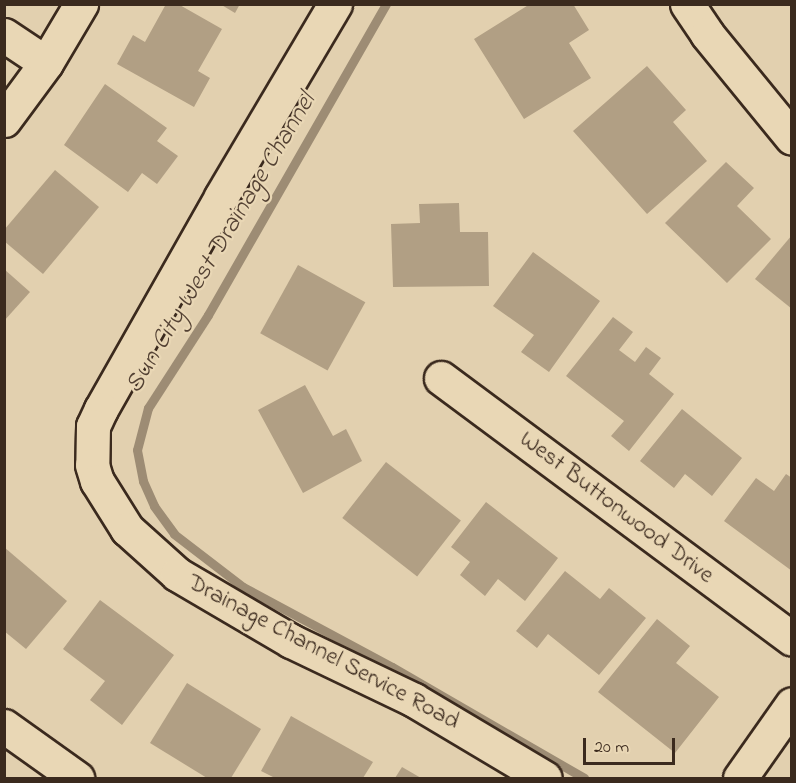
<!DOCTYPE html>
<html>
<head>
<meta charset="utf-8">
<style>
  body { margin:0 }
  #map { position:relative; width:796px; height:783px; overflow:hidden; background:#e2d0af; font-family:"Indie Flower",sans-serif }
  div>[style] { position:absolute }
  .stream>* { height:9px; margin:-4.5px; padding:0 4.5px; transform-origin:4.5px; border-radius:4.5px; background:#9d8c74 }
  .building>* { inset:0; background:#b19f84; transform-origin:0 0 }
  .roads { filter:drop-shadow(2px 0 #3b2a1e) drop-shadow(-2px 0 #3b2a1e) drop-shadow(0 2px #3b2a1e) drop-shadow(0 -2px #3b2a1e) }
  .minor>* { height:33px; margin:-16.5px; padding:0 16.5px; transform-origin:16.5px; border-radius:16.5px; background:#e9d7b5 }
  span { translate:-50% -50%; white-space:nowrap; text-align:center; line-height:1.15; -webkit-text-stroke:4.5px #e9d7b5; paint-order:stroke }
  .street-label { font-size:24px; color:#3b2a1e }
  .water-label { font-size:26px; color:#544234; font-style:italic }
  .frame { position:absolute; inset:0; border:6px solid #3b2a1e; pointer-events:none }
  .scale { position:absolute; left:583px; top:738px; width:92px; height:27px; box-sizing:border-box; border:3px solid #3b2a1e; border-top:0; padding-left:8px; font-size:18px; line-height:21px; white-space:nowrap; color:#3b2a1e; -webkit-text-stroke:4px #e9d7b5; paint-order:stroke }
</style>
</head>
<body>
<div id="map">
  <div class="stream">
    <div style="left:386px;top:4px;width:358px;rotate:119.8deg"></div>
    <div style="left:208px;top:315px;width:111px;rotate:122.8deg"></div>
    <div style="left:148px;top:408px;width:43px;rotate:104.7deg"></div>
    <div style="left:137px;top:450px;width:32px;rotate:79deg"></div>
    <div style="left:143px;top:481px;width:27px;rotate:66deg"></div>
    <div style="left:154px;top:506px;width:34px;rotate:54deg"></div>
    <div style="left:174px;top:534px;width:87px;rotate:37.5deg"></div>
    <div style="left:243px;top:587px;width:169px;rotate:28.2deg"></div>
    <div style="left:392px;top:667px;width:222px;rotate:30deg"></div>
  </div>
  <div class="building">
    <div style="clip-path:polygon(166px 4px,178px 4px,222px 29px,198px 71px,210px 78px,194px 107px,117px 64px,133px 35px,145px 42px)"></div>
    <div style="clip-path:polygon(220px 4px,240px 4px,235px 13px)"></div>
    <div style="clip-path:polygon(530px 4px,573px 4px,589px 30px,569px 43px,591px 78px,524px 119px,474px 39px)"></div>
    <div style="clip-path:polygon(647px 66px,686px 110px,673px 122px,707px 161px,647px 214px,573px 131px)"></div>
    <div style="clip-path:polygon(105px 84px,167px 128px,157px 141px,178px 156px,157px 184px,142px 173px,128px 192px,64px 145px)"></div>
    <div style="clip-path:polygon(726px 162px,754px 188px,737px 206px,771px 239px,727px 283px,665px 223px)"></div>
    <div style="clip-path:polygon(55px 170px,99px 207px,43px 274px,4px 241px,4px 230px)"></div>
    <div style="clip-path:polygon(459px 203px,460px 232px,488px 232px,489px 286px,393px 287px,391px 224px,420px 223px,419px 204px)"></div>
    <div style="clip-path:polygon(792px 235px,792px 309px,755px 279px)"></div>
    <div style="clip-path:polygon(533px 252px,600px 301px,549px 372px,521px 352px,534px 335px,493px 306px)"></div>
    <div style="left:298px;top:265px;width:77px;height:78px;rotate:29deg"></div>
    <div style="clip-path:polygon(4px 269px,30px 292px,4px 321px)"></div>
    <div style="clip-path:polygon(613px 317px,633px 332px,619px 350px,635px 362px,646px 347px,661px 358px,649px 374px,674px 394px,629px 451px,611px 436px,624px 421px,566px 376px)"></div>
    <div style="clip-path:polygon(305px 385px,333px 436px,346px 429px,362px 461px,303px 493px,258px 410px)"></div>
    <div style="clip-path:polygon(682px 409px,742px 458px,712px 496px,685px 474px,674px 488px,640px 461px)"></div>
    <div style="left:386px;top:462px;width:95px;height:71px;rotate:38deg"></div>
    <div style="clip-path:polygon(786px 474px,792px 478px,792px 571px,724px 521px,756px 478px,774px 491px)"></div>
    <div style="clip-path:polygon(486px 502px,558px 558px,525px 601px,498px 579px,485px 596px,460px 575px,470px 562px,451px 547px)"></div>
    <div style="clip-path:polygon(4px 547px,67px 601px,26px 649px,4px 631px)"></div>
    <div style="clip-path:polygon(565px 571px,600px 599px,609px 588px,646px 618px,599px 675px,548px 634px,537px 648px,516px 631px)"></div>
    <div style="clip-path:polygon(100px 600px,174px 655px,122px 725px,90px 700px,105px 681px,63px 649px)"></div>
    <div style="clip-path:polygon(657px 619px,690px 646px,676px 663px,719px 697px,675px 753px,598px 692px)"></div>
    <div style="clip-path:polygon(187px 683px,261px 729px,231px 778px,207px 778px,150px 743px)"></div>
    <div style="clip-path:polygon(291px 716px,373px 762px,363px 778px,275px 778px,261px 771px)"></div>
    <div style="clip-path:polygon(402px 767px,421px 778px,395px 778px)"></div>
  </div>
  <div class="roads">
    <div class="minor">
      <div style="left:335px;top:4px;width:224px;rotate:120.6deg"></div>
      <div style="left:221px;top:197px;width:244px;rotate:119.5deg"></div>
      <div style="left:101px;top:409px;width:19px;rotate:115deg"></div>
      <div style="left:93px;top:426px;width:39px;rotate:91deg"></div>
      <div style="left:92px;top:465px;width:17px;rotate:73deg"></div>
      <div style="left:97px;top:481px;width:57px;rotate:58deg"></div>
      <div style="left:127px;top:529px;width:67px;rotate:42deg"></div>
      <div style="left:177px;top:574px;width:132px;rotate:30.4deg"></div>
      <div style="left:291px;top:641px;width:136px;rotate:25.6deg"></div>
      <div style="left:414px;top:700px;width:152px;rotate:30.8deg"></div>
      <div style="left:687px;top:4px;width:36px;rotate:56deg"></div>
      <div style="left:707px;top:34px;width:134px;rotate:50.7deg"></div>
      <div style="left:4px;top:35px;width:50px;rotate:33.7deg"></div>
      <div style="left:4px;top:120px;width:71px;rotate:-53.6deg"></div>
      <div style="left:46px;top:63px;width:69px;rotate:-59.3deg"></div>
      <div style="left:441px;top:378px;width:437px;rotate:36.6deg"></div>
      <div style="left:4px;top:726px;width:90px;rotate:35.5deg"></div>
      <div style="left:740px;top:778px;width:90px;rotate:-54.9deg"></div>
    </div>
  </div>
  <div class="street-label">
    <span style="left:616px;top:508px;rotate:37deg">West Buttonwood Drive</span>
    <span style="left:323px;top:653px;rotate:28deg">Drainage Channel Service Road</span>
  </div>
  <div class="water-label">
    <span style="left:222px;top:244px;rotate:-59deg">Sun City West Drainage Channel</span>
  </div>
  <div class="frame"></div>
  <div class="scale">20 m</div>
</div>
</body>
</html>
